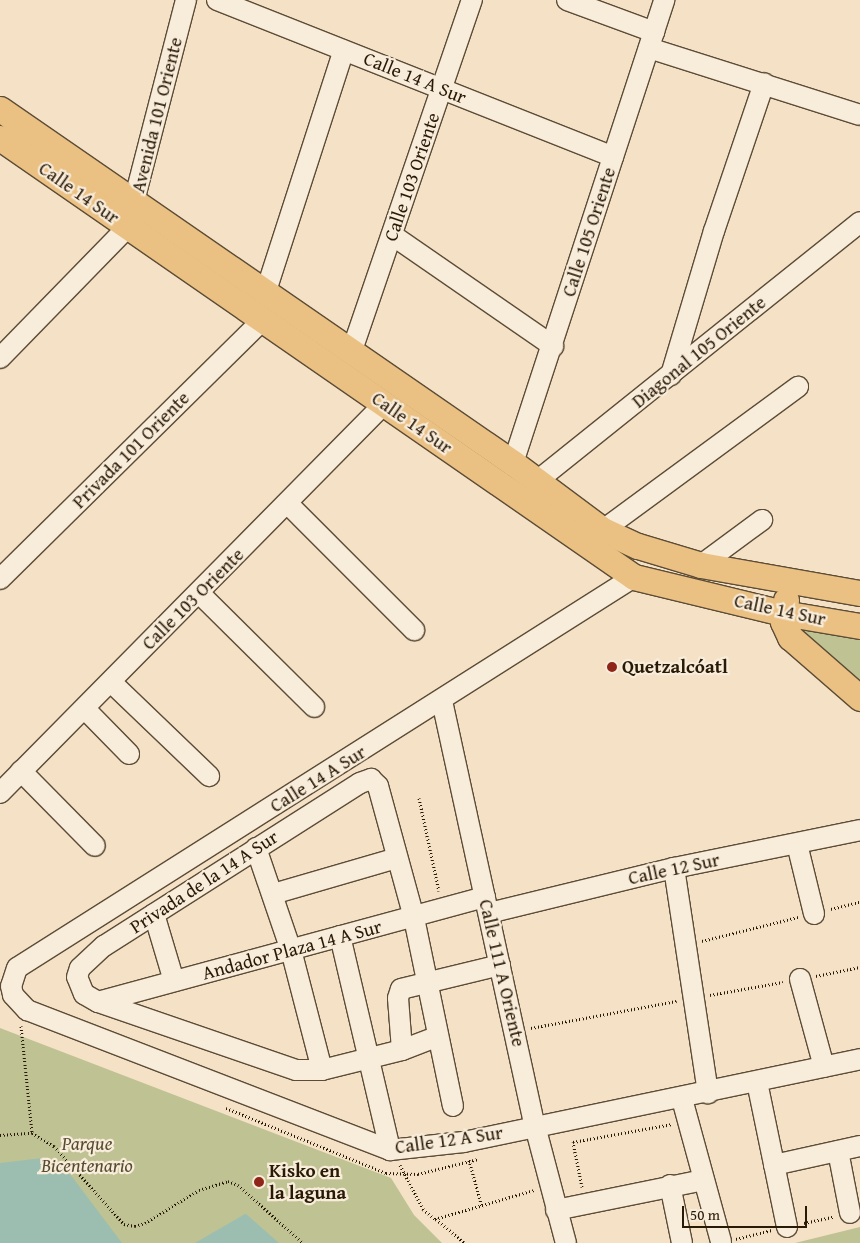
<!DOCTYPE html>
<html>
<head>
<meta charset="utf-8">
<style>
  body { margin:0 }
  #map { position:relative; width:860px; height:1243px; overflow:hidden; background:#f4e1c6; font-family:"Gentium Book Plus",serif }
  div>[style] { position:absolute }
  .green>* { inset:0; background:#bfc292 }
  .water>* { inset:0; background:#9cbeb1 }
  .path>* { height:3px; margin-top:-1.5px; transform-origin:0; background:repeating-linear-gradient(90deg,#291a06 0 1px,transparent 0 3.5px) }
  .roads { filter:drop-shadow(1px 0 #5c4c36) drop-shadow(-1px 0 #5c4c36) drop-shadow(0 1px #5c4c36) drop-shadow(0 -1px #5c4c36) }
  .minor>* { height:20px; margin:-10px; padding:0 10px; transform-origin:10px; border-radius:10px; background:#f8ecda }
  .major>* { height:25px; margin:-12.5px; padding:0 12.5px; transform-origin:12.5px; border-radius:12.5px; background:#eac083 }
  .dots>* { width:14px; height:14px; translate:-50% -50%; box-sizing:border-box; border:2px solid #f8ecda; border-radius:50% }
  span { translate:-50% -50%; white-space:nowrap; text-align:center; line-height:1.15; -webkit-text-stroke:4.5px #f8ecda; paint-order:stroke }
  .street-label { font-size:19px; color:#291a06 }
  .poi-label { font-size:19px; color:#291a06; font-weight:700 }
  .left { translate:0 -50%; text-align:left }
  .park-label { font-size:19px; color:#564c30; font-style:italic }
  .scale { position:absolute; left:682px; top:1206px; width:125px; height:22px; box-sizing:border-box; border:2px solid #291a06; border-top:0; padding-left:6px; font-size:15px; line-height:18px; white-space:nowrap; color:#291a06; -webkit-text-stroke:4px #f8ecda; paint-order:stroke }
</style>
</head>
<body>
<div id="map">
  <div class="green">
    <div style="clip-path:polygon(790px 624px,860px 636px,860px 683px)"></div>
    <div style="clip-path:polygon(0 1028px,391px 1178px,414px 1215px,442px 1243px,0 1243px)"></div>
    <div style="clip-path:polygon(860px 1227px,860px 1243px,795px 1243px)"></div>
  </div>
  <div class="water">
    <div style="clip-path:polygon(43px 1158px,58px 1162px,73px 1178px,122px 1243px,0 1243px,0 1163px)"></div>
    <div style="clip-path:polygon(246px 1214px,279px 1243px,195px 1243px,245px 1214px)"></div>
  </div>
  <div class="path">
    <div style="left:419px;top:798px;width:95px;rotate:77.9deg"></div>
    <div style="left:831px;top:909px;width:30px;rotate:-14deg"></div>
    <div style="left:702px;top:941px;width:99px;rotate:-14deg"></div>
    <div style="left:816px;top:976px;width:45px;rotate:-11.6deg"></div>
    <div style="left:710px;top:995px;width:74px;rotate:-10.1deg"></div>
    <div style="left:21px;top:1026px;width:108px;rotate:84.1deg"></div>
    <div style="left:531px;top:1028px;width:148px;rotate:-10.5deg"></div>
    <div style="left:226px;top:1108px;width:173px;rotate:22.1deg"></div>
    <div style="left:386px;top:1173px;width:32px;rotate:2deg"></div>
    <div style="left:418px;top:1174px;width:62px;rotate:-14deg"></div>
    <div style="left:0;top:1135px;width:32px;rotate:-4deg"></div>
    <div style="left:32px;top:1133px;width:26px;rotate:31deg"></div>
    <div style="left:54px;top:1146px;width:105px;rotate:48.1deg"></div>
    <div style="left:124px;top:1224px;width:11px;rotate:10deg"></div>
    <div style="left:135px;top:1226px;width:10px;rotate:-17deg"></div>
    <div style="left:145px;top:1223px;width:63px;rotate:-31.4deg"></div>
    <div style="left:199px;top:1190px;width:30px;rotate:-17deg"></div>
    <div style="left:228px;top:1181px;width:11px;rotate:22deg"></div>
    <div style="left:238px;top:1185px;width:87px;rotate:41.7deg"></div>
    <div style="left:469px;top:1160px;width:49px;rotate:74.5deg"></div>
    <div style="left:400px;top:1165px;width:50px;rotate:62.4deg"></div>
    <div style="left:423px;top:1209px;width:16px;rotate:40deg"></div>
    <div style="left:435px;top:1219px;width:103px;rotate:-16.3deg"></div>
    <div style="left:582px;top:1187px;width:46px;rotate:-101.3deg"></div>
    <div style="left:573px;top:1142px;width:101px;rotate:-10.3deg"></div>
    <div style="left:436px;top:1219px;width:38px;rotate:40deg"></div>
    <div style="left:804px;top:1223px;width:30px;rotate:-12deg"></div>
    <div style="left:736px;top:1239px;width:37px;rotate:-14deg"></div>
  </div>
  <div class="roads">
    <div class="minor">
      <div style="left:217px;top:0;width:426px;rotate:21.6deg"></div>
      <div style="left:567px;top:0;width:93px;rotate:20.2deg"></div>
      <div style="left:649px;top:48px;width:221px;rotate:17.6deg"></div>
      <div style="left:392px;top:235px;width:196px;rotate:34.6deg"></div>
      <div style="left:265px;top:294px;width:256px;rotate:-72.1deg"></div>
      <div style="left:351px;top:353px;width:373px;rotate:-71.1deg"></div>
      <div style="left:0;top:358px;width:182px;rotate:-45.7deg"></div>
      <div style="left:127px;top:228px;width:236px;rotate:-75.5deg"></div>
      <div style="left:671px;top:375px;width:150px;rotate:-73.4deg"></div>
      <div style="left:714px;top:231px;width:156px;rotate:-71.3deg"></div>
      <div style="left:513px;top:463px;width:487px;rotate:-71.9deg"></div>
      <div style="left:537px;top:481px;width:414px;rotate:-38.7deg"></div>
      <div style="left:287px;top:503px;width:180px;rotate:45deg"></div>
      <div style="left:603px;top:530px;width:242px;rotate:-36.3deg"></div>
      <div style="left:701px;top:565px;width:76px;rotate:-36.4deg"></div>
      <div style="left:634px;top:577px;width:730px;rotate:147.64deg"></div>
      <div style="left:17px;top:968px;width:19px;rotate:108deg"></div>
      <div style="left:11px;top:986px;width:9px;rotate:77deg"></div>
      <div style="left:13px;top:995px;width:21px;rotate:47deg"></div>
      <div style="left:27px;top:1010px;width:389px;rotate:21.1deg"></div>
      <div style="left:390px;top:1150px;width:74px;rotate:-6.2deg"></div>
      <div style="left:464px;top:1142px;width:405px;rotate:-11.8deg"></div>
      <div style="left:0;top:579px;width:369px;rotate:-44.6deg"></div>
      <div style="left:199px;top:593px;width:162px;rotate:44.7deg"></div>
      <div style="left:111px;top:682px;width:136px;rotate:43.8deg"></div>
      <div style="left:442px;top:701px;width:435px;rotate:77.7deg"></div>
      <div style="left:535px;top:1126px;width:121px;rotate:75.2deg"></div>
      <div style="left:85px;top:709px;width:63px;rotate:45.6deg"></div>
      <div style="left:21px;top:771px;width:105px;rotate:45.4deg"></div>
      <div style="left:0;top:793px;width:547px;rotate:-45.37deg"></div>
      <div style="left:797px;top:844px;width:72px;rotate:76.3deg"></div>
      <div style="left:256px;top:848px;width:108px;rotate:71.1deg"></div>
      <div style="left:291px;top:950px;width:124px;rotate:75.5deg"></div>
      <div style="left:674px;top:868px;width:228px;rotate:81.4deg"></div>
      <div style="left:273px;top:894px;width:129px;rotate:-16.2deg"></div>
      <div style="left:489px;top:913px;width:190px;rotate:-13.7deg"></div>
      <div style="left:674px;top:868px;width:190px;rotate:-11.5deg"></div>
      <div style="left:154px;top:914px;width:70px;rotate:73.4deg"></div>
      <div style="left:340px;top:936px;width:220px;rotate:76.8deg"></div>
      <div style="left:800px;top:979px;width:91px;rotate:74.7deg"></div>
      <div style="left:98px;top:1002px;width:401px;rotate:-15.2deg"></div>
      <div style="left:436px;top:1037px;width:36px;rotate:159deg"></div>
      <div style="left:402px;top:1050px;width:82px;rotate:166deg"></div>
      <div style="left:322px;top:1070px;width:26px;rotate:180deg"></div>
      <div style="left:296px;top:1070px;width:209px;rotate:-161deg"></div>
      <div style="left:98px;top:1002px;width:16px;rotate:-150deg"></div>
      <div style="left:84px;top:994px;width:18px;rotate:-112deg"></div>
      <div style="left:77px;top:977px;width:9px;rotate:-72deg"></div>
      <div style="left:80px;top:968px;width:33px;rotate:-43deg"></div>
      <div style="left:104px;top:946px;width:303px;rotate:-32.5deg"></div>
      <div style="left:360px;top:783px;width:12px;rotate:-20deg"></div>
      <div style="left:371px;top:779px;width:10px;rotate:45deg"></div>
      <div style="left:378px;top:786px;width:137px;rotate:74.7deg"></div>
      <div style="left:414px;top:918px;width:192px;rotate:78.3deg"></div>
      <div style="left:402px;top:1050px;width:52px;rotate:-94.4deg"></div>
      <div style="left:398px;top:998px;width:9px;rotate:-72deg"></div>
      <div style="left:401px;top:989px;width:102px;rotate:-13.6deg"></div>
      <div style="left:757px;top:1082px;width:148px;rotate:78.3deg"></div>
      <div style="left:682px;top:1099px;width:148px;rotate:74.7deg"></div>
      <div style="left:838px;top:1151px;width:63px;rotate:79deg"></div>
      <div style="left:774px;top:1165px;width:88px;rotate:-12.5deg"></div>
      <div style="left:670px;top:1185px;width:59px;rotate:78.3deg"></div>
      <div style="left:556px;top:1210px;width:150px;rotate:-11.5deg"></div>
    </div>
    <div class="major">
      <div style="left:0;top:109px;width:623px;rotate:34.61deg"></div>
      <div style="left:513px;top:463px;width:112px;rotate:36.7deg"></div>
      <div style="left:603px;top:530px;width:38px;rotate:25deg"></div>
      <div style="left:638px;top:546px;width:66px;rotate:16.8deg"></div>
      <div style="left:701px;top:565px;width:161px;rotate:10deg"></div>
      <div style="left:0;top:138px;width:771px;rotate:34.7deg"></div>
      <div style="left:634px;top:577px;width:153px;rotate:13.6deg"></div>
      <div style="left:783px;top:613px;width:78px;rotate:9.6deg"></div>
      <div style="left:786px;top:600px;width:22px;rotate:98deg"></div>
      <div style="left:783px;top:622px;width:17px;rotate:65deg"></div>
      <div style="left:790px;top:637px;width:93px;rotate:41.1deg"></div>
    </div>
  </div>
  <div class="dots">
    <div style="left:612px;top:667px;background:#8f2418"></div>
    <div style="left:259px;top:1182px;background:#8f2418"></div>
  </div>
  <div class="street-label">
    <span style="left:415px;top:78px;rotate:22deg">Calle 14 A Sur</span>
    <span style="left:157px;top:115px;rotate:-76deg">Avenida 101 Oriente</span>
    <span style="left:412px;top:177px;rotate:-71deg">Calle 103 Oriente</span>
    <span style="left:79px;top:193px;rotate:35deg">Calle 14 Sur</span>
    <span style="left:589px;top:232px;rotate:-72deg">Calle 105 Oriente</span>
    <span style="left:699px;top:352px;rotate:-39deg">Diagonal 105 Oriente</span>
    <span style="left:412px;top:423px;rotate:35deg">Calle 14 Sur</span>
    <span style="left:131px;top:450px;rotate:-45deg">Privada 101 Oriente</span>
    <span style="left:193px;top:599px;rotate:-45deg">Calle 103 Oriente</span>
    <span style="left:780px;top:610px;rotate:12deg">Calle 14 Sur</span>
    <span style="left:318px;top:779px;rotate:-32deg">Calle 14 A Sur</span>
    <span style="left:674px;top:869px;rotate:-12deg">Calle 12 Sur</span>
    <span style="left:204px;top:882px;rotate:-33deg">Privada de la 14 A Sur</span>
    <span style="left:292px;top:950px;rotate:-15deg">Andador Plaza 14 A Sur</span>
    <span style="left:502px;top:973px;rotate:77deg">Calle 111 A Oriente</span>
    <span style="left:449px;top:1140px;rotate:-8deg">Calle 12 A Sur</span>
  </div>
  <div class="poi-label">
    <span class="left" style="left:622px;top:667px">Quetzalcóatl</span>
    <span class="left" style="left:269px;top:1182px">Kisko en<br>la laguna</span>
  </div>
  <div class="park-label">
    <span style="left:87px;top:1155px">Parque<br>Bicentenario</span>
  </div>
  <div class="scale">50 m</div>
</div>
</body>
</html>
